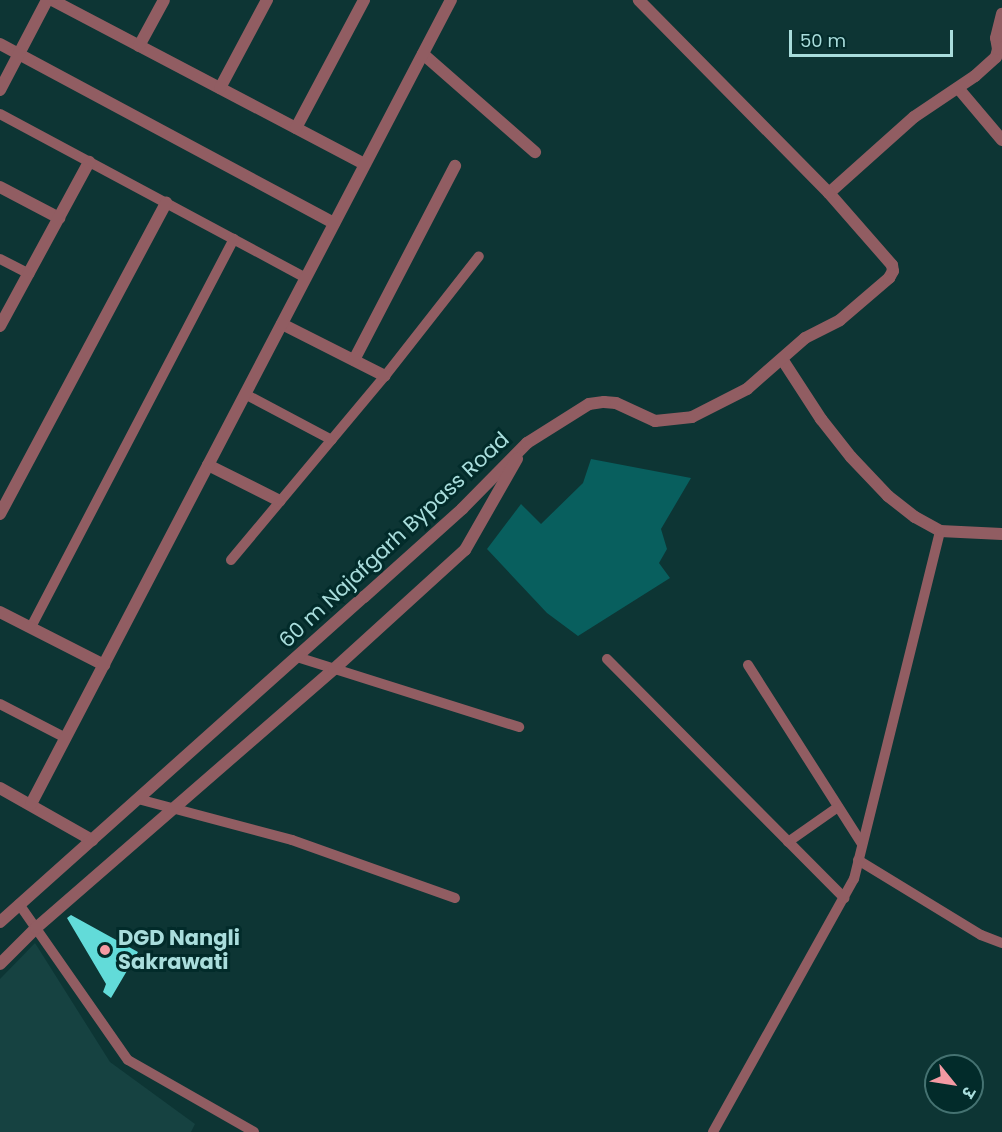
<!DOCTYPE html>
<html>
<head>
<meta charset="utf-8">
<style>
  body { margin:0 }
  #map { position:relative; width:1002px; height:1132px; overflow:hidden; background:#0d3534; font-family:Poppins,"Noto Sans Devanagari",sans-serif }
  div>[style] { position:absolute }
  .built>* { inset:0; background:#164241 }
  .water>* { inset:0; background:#085f5e }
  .building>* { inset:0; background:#62dbd9 }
  .service>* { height:10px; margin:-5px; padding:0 5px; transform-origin:5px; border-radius:5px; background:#915d62 }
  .minor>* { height:12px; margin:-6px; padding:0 6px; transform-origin:6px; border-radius:6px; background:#915d62 }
  .dots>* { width:16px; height:16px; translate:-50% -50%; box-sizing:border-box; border:3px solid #022b2a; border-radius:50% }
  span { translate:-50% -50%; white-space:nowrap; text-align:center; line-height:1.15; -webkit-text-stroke:6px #022b2a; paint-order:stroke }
  .street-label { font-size:21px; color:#a9dddc }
  .poi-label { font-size:21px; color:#a9dddc; font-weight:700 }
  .left { translate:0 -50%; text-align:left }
  .north { position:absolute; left:924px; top:1054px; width:60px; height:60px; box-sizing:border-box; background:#022b2a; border:2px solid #457271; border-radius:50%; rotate:120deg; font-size:16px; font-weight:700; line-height:24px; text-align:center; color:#a9dddc }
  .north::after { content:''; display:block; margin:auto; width:21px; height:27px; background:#f49aa3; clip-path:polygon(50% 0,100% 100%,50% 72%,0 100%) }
  .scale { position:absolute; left:789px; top:30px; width:164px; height:27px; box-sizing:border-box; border:3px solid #a9dddc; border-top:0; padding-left:8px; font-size:18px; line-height:21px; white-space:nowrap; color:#a9dddc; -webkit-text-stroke:4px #022b2a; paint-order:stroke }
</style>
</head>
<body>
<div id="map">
  <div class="built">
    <div style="clip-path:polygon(35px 943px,110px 1062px,195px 1124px,191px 1132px,0 1132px,0 979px)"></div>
  </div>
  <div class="water">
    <div style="clip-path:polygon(591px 459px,691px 478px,661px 529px,667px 549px,659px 563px,670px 578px,578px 636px,547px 613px,487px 549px,521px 504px,541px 524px,583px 483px)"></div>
  </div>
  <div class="building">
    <div style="clip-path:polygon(71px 915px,138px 952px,111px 998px,103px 992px,106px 984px,67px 918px)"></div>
  </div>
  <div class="service">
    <div style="left:0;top:114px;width:347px;rotate:28.2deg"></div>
    <div style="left:0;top:259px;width:33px;rotate:27deg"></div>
    <div style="left:245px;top:394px;width:98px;rotate:27.9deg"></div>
    <div style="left:231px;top:560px;width:240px;rotate:-50.1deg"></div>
    <div style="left:385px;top:376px;width:152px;rotate:-51.9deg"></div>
    <div style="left:31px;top:627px;width:438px;rotate:-62.4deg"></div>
    <div style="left:297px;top:657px;width:233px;rotate:17.5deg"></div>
    <div style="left:607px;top:659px;width:337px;rotate:45.2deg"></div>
    <div style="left:748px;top:665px;width:212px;rotate:57.5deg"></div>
    <div style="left:0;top:704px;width:74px;rotate:27.3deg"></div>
    <div style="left:138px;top:799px;width:159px;rotate:14.9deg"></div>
    <div style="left:292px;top:840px;width:173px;rotate:19.6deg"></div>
    <div style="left:788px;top:842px;width:61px;rotate:-35deg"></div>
    <div style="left:858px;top:860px;width:144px;rotate:31.4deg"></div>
    <div style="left:981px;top:935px;width:22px;rotate:21deg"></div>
    <div style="left:19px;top:904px;width:190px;rotate:55.1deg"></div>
    <div style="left:128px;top:1060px;width:145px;rotate:29.7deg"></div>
    <div style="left:713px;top:1132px;width:290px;rotate:-60.9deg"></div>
    <div style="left:854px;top:879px;width:358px;rotate:-76.1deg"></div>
  </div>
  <div class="minor">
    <div style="left:52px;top:0;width:353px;rotate:27.7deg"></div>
    <div style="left:0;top:44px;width:379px;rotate:28.2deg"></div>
    <div style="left:139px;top:46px;width:52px;rotate:-61.5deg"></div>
    <div style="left:423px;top:54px;width:149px;rotate:41.2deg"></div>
    <div style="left:220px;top:88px;width:100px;rotate:-61.9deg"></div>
    <div style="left:958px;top:88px;width:68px;rotate:49.8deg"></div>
    <div style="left:0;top:90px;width:102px;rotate:-62.4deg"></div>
    <div style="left:296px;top:128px;width:145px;rotate:-62deg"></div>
    <div style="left:0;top:187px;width:67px;rotate:27.7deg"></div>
    <div style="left:829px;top:193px;width:114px;rotate:-41.8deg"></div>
    <div style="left:914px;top:117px;width:73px;rotate:-33.9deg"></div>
    <div style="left:975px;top:76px;width:28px;rotate:-42deg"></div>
    <div style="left:996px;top:57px;width:8px;rotate:-76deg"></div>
    <div style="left:998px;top:49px;width:11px;rotate:-100deg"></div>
    <div style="left:996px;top:38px;width:25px;rotate:-76deg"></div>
    <div style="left:282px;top:324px;width:115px;rotate:26.8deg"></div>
    <div style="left:0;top:326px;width:187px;rotate:-61.5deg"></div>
    <div style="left:782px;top:359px;width:72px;rotate:57deg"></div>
    <div style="left:821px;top:419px;width:48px;rotate:51.7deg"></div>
    <div style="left:851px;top:457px;width:54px;rotate:46.5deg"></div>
    <div style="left:888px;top:496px;width:34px;rotate:38deg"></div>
    <div style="left:915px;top:517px;width:29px;rotate:29deg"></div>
    <div style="left:940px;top:531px;width:62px;rotate:2.8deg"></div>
    <div style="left:354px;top:360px;width:219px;rotate:-62.5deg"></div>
    <div style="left:208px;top:465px;width:80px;rotate:26.6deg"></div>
    <div style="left:0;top:514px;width:353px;rotate:-61.9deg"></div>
    <div style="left:0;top:612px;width:117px;rotate:27deg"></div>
    <div style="left:0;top:788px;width:106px;rotate:29.5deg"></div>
    <div style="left:31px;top:804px;width:907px;rotate:-62.42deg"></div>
    <div style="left:0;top:922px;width:488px;rotate:-41.8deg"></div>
    <div style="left:364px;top:597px;width:132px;rotate:-41.9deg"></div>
    <div style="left:462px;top:509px;width:93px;rotate:-45.4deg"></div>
    <div style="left:527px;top:443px;width:73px;rotate:-32.2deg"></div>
    <div style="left:589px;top:404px;width:15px;rotate:-8deg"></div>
    <div style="left:604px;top:402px;width:12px;rotate:5deg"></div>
    <div style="left:616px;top:403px;width:43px;rotate:24.8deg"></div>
    <div style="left:655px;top:421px;width:37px;rotate:-6deg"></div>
    <div style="left:692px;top:417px;width:62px;rotate:-27deg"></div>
    <div style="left:747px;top:389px;width:77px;rotate:-41.3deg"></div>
    <div style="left:805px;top:338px;width:39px;rotate:-27deg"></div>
    <div style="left:840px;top:320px;width:65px;rotate:-40.6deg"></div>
    <div style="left:889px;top:278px;width:8px;rotate:-60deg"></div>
    <div style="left:893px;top:271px;width:6px;rotate:-99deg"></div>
    <div style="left:892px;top:265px;width:96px;rotate:-131.2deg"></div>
    <div style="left:829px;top:193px;width:271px;rotate:-134.6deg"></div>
    <div style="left:0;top:964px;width:51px;rotate:-45deg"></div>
    <div style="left:36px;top:928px;width:395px;rotate:-41deg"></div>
    <div style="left:334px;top:669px;width:177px;rotate:-42.3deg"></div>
    <div style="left:465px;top:550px;width:105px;rotate:-60.3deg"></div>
  </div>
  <div class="dots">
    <div style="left:105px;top:950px;background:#f49aa3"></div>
  </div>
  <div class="street-label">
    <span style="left:394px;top:540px;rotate:-43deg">60 m Najafgarh Bypass Road</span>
  </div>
  <div class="poi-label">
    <span class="left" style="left:118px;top:950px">DGD Nangli<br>Sakrawati</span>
  </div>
  <div class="north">उ</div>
  <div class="scale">50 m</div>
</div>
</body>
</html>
